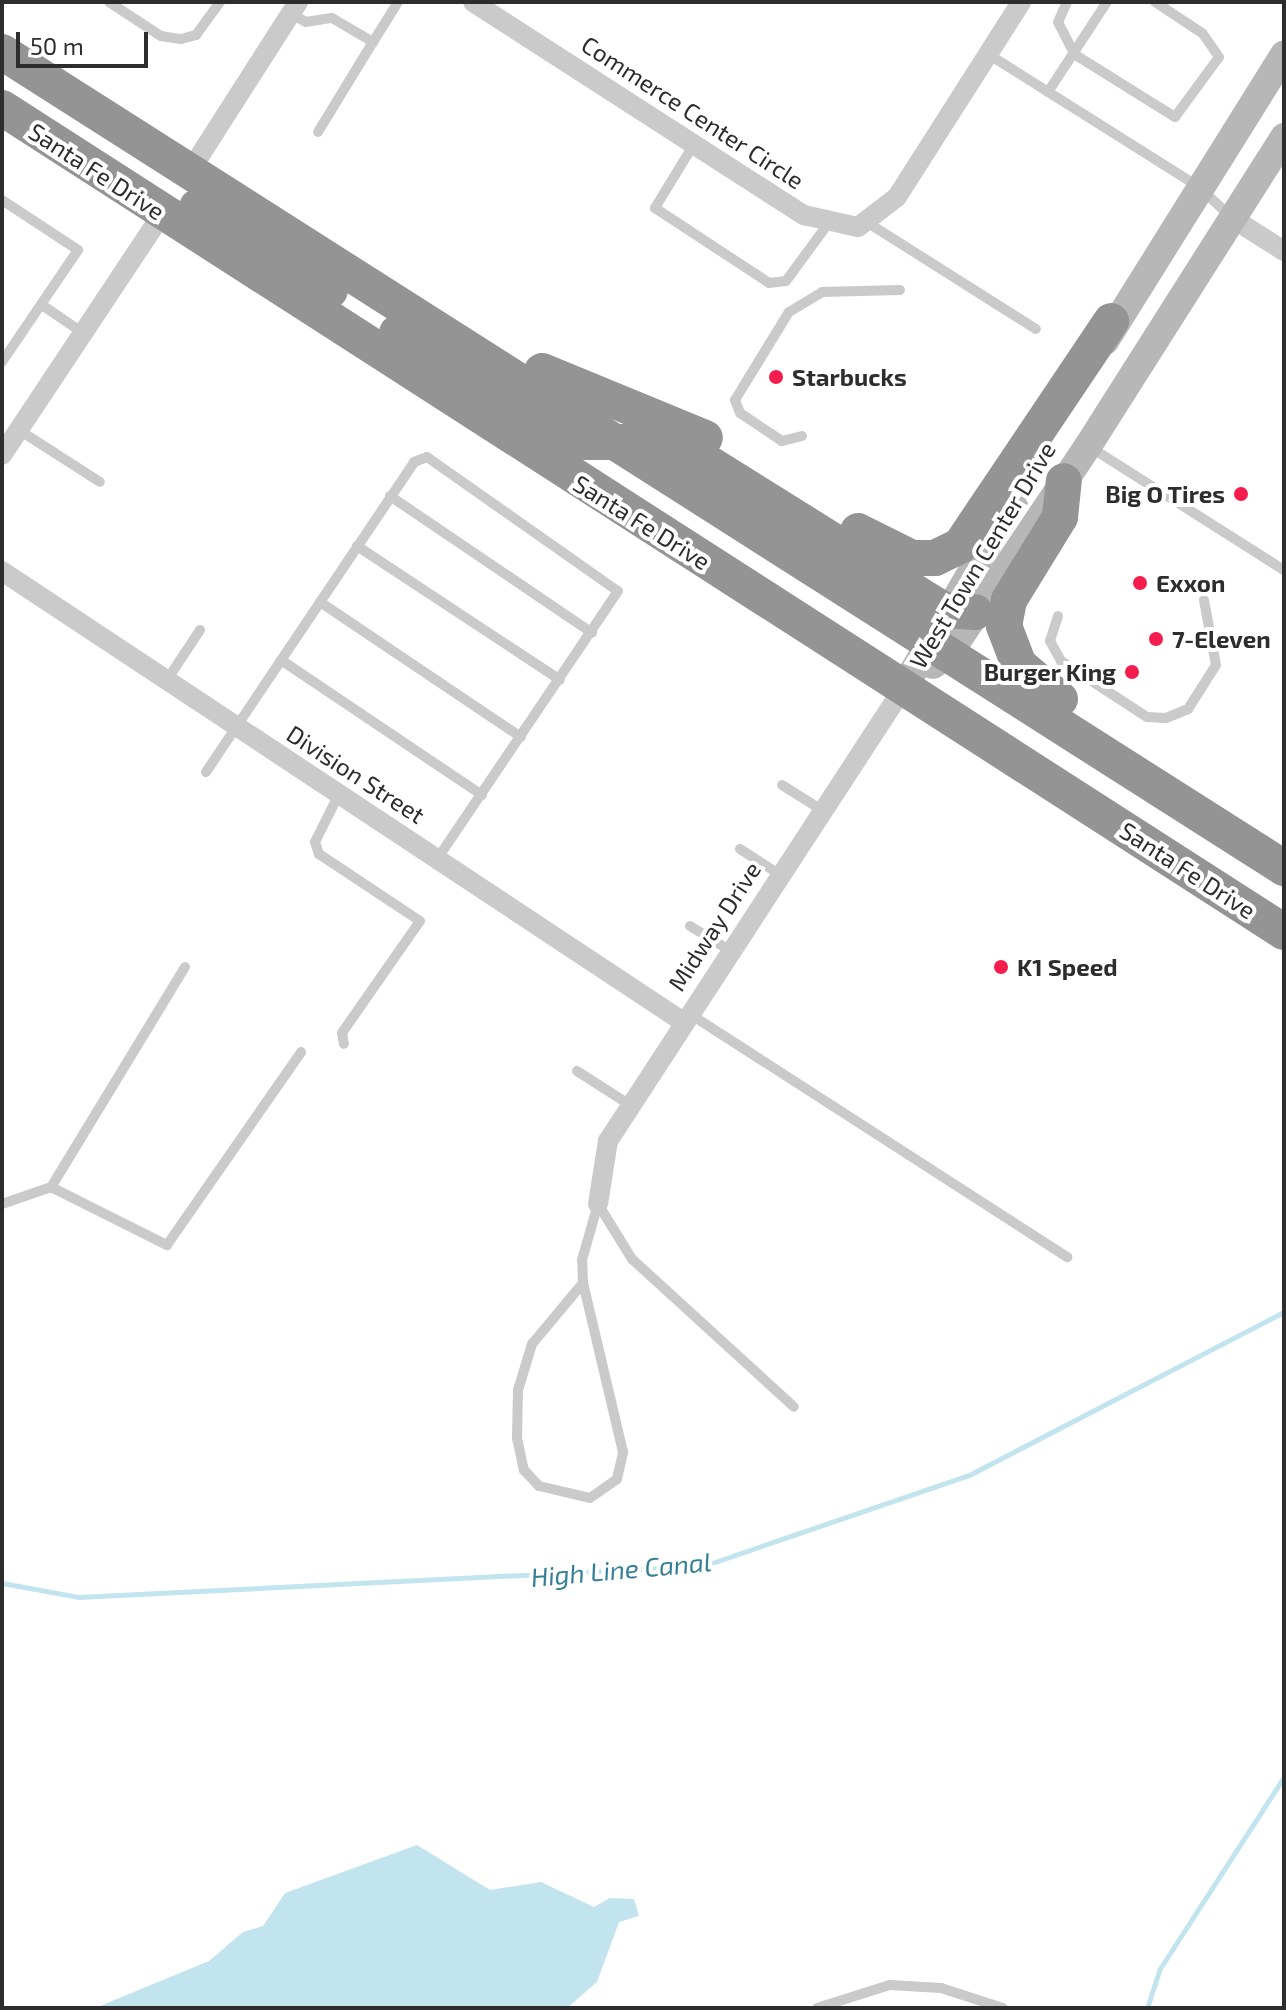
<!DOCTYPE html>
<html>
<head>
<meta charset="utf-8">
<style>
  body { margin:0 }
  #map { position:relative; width:1286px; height:2010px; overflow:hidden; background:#fff; font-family:"Exo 2",sans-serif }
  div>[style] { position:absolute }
  .water>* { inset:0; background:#c2e4ee }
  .stream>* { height:5px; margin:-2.5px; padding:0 2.5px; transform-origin:2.5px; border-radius:2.5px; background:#c2e4ee }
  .lane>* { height:10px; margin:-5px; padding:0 5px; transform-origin:5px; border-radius:5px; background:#cacaca }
  .street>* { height:20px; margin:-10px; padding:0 10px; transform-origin:10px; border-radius:10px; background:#cacaca }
  .secondary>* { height:28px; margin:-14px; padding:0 14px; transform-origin:14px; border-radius:14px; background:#b7b7b7 }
  .highway>* { height:36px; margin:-18px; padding:0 18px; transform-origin:18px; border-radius:18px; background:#949494 }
  .dots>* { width:22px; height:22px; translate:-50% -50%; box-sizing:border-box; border:4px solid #fff; border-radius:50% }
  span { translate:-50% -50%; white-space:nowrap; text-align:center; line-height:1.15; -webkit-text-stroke:8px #fff; paint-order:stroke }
  .street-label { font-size:24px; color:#2d2d2d }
  .poi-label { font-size:24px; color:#2d2d2d; font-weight:700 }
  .left { translate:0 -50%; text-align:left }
  .right { translate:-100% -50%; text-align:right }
  .water-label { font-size:26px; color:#347f96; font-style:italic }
  .frame { position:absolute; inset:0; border:4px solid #2d2d2d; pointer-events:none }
  .scale { position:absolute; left:16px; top:32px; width:132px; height:36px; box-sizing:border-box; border:4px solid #2d2d2d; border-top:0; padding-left:10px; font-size:24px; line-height:28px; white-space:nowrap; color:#2d2d2d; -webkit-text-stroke:6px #fff; paint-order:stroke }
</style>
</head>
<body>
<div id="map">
  <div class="water">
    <div style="clip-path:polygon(417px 1845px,490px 1890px,541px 1882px,594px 1907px,610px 1898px,634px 1899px,639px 1916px,619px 1922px,597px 1982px,567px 2008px,95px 2008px,209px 1961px,243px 1932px,263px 1926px,285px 1893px)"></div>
  </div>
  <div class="stream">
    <div style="left:2px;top:1583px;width:77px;rotate:10.4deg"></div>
    <div style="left:78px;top:1597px;width:626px;rotate:-2.84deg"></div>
    <div style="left:703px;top:1566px;width:283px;rotate:-18.9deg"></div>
    <div style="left:971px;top:1474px;width:352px;rotate:-27.4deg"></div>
    <div style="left:1147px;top:2008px;width:40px;rotate:-72deg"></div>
    <div style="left:1159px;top:1970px;width:230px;rotate:-57.1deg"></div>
  </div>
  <div class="lane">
    <div style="left:109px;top:2px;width:62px;rotate:33.2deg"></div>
    <div style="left:161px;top:36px;width:20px;rotate:9deg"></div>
    <div style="left:181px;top:39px;width:16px;rotate:-15deg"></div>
    <div style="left:196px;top:35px;width:41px;rotate:-54deg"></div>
    <div style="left:1067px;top:2px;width:22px;rotate:114deg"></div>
    <div style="left:1058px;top:22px;width:36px;rotate:63deg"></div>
    <div style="left:1074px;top:54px;width:119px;rotate:32deg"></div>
    <div style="left:1175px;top:117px;width:74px;rotate:-53.7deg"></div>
    <div style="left:1219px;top:57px;width:29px;rotate:-125deg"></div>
    <div style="left:1202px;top:33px;width:56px;rotate:-146.6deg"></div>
    <div style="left:291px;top:14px;width:17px;rotate:28deg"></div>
    <div style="left:306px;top:22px;width:26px;rotate:-9deg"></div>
    <div style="left:332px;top:18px;width:48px;rotate:30.3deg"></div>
    <div style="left:373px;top:42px;width:47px;rotate:-58deg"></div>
    <div style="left:988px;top:54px;width:249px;rotate:32.2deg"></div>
    <div style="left:1199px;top:187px;width:44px;rotate:43.2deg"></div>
    <div style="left:1048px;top:92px;width:108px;rotate:-56.8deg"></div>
    <div style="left:318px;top:132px;width:105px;rotate:-58.6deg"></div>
    <div style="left:694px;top:144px;width:75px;rotate:121.4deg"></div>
    <div style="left:655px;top:208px;width:136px;rotate:33.3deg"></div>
    <div style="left:769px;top:283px;width:17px;rotate:-7deg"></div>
    <div style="left:786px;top:281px;width:74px;rotate:-53.7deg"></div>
    <div style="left:2px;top:200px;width:91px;rotate:33.3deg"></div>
    <div style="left:78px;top:250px;width:135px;rotate:124.2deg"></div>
    <div style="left:865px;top:221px;width:202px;rotate:32.3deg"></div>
    <div style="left:42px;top:305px;width:50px;rotate:34.3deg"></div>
    <div style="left:19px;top:430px;width:96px;rotate:32.7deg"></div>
    <div style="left:802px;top:436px;width:21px;rotate:166deg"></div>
    <div style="left:782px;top:441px;width:50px;rotate:-146.3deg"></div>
    <div style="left:740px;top:413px;width:14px;rotate:-111deg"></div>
    <div style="left:735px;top:400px;width:103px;rotate:-58.5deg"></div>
    <div style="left:789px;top:312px;width:39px;rotate:-31deg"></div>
    <div style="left:822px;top:292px;width:78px;rotate:-1.5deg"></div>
    <div style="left:1090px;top:447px;width:230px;rotate:32.4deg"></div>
    <div style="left:390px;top:496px;width:244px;rotate:34.1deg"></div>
    <div style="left:357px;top:546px;width:243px;rotate:33.4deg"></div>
    <div style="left:320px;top:602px;width:242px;rotate:33.9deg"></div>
    <div style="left:1058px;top:616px;width:26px;rotate:108deg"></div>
    <div style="left:1050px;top:641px;width:23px;rotate:61deg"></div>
    <div style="left:1061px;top:661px;width:103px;rotate:33.1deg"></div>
    <div style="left:1147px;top:717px;width:19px;rotate:3deg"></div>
    <div style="left:1166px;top:718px;width:24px;rotate:-22deg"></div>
    <div style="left:1188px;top:709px;width:52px;rotate:-57.5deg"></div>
    <div style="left:1216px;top:665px;width:66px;rotate:-100.5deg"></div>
    <div style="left:281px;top:660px;width:242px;rotate:33.9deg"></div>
    <div style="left:167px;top:680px;width:60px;rotate:-56.6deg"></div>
    <div style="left:206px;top:772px;width:373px;rotate:-56.1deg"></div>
    <div style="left:414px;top:462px;width:14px;rotate:-21deg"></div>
    <div style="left:427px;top:457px;width:233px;rotate:35.1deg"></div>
    <div style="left:618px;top:591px;width:323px;rotate:124deg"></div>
    <div style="left:782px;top:785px;width:47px;rotate:32deg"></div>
    <div style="left:339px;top:794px;width:54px;rotate:116.6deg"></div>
    <div style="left:315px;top:842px;width:13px;rotate:72deg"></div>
    <div style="left:319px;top:854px;width:121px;rotate:33.6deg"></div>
    <div style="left:420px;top:921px;width:136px;rotate:124.9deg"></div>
    <div style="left:342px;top:1033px;width:11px;rotate:80deg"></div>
    <div style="left:740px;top:849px;width:46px;rotate:32.7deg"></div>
    <div style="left:690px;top:926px;width:46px;rotate:31.6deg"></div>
    <div style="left:185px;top:967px;width:258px;rotate:121.3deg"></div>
    <div style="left:51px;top:1187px;width:130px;rotate:26.6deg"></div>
    <div style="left:167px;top:1245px;width:235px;rotate:-55.2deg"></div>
    <div style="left:690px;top:1014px;width:449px;rotate:32.8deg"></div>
    <div style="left:577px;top:1071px;width:63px;rotate:32.7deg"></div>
    <div style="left:2px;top:1204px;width:52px;rotate:-19.1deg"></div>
    <div style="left:598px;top:1204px;width:65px;rotate:58.3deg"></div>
    <div style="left:632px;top:1259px;width:219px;rotate:42.4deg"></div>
    <div style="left:583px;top:1283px;width:80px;rotate:129.9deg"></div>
    <div style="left:532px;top:1344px;width:48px;rotate:106.9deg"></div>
    <div style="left:518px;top:1390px;width:48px;rotate:91.2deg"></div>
    <div style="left:517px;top:1438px;width:33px;rotate:78deg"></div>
    <div style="left:524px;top:1470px;width:22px;rotate:47deg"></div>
    <div style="left:539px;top:1486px;width:52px;rotate:13.2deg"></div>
    <div style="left:590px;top:1498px;width:33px;rotate:-35deg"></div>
    <div style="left:617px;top:1479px;width:28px;rotate:-77deg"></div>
    <div style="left:623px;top:1452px;width:174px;rotate:-103.3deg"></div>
    <div style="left:583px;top:1283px;width:23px;rotate:-92deg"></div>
    <div style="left:582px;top:1260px;width:58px;rotate:-74.1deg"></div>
    <div style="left:817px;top:2008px;width:77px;rotate:-17.5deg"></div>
    <div style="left:890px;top:1985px;width:51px;rotate:3.4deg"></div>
    <div style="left:941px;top:1988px;width:65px;rotate:17.9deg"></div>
  </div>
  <div class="street">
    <div style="left:473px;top:2px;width:394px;rotate:32.8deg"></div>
    <div style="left:804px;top:215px;width:55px;rotate:12.5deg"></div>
    <div style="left:858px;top:227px;width:49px;rotate:-37.6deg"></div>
    <div style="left:897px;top:197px;width:231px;rotate:-57.5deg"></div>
    <div style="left:190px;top:171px;width:201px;rotate:-57.4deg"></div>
    <div style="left:1235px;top:220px;width:58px;rotate:32.3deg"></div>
    <div style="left:2px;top:455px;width:291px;rotate:-56.4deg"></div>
    <div style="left:2px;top:571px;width:815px;rotate:33.5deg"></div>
    <div style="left:598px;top:1204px;width:64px;rotate:-81deg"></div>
    <div style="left:608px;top:1141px;width:542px;rotate:-56.9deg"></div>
  </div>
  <div class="secondary">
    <div style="left:1105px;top:341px;width:338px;rotate:-58deg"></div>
    <div style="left:933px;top:665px;width:21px;rotate:-37deg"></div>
    <div style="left:950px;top:652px;width:248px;rotate:-56.2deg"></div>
    <div style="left:1088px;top:446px;width:366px;rotate:-57.6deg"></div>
    <div style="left:904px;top:687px;width:255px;rotate:-59.6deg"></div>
  </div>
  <div class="highway">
    <div style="left:2px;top:52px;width:1520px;rotate:32.48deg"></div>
    <div style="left:2px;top:108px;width:1524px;rotate:32.73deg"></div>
    <div style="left:197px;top:207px;width:157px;rotate:32.3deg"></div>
    <div style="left:397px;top:333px;width:169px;rotate:32.5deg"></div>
    <div style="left:540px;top:424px;width:43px;rotate:24.8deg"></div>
    <div style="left:579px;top:442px;width:62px"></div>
    <div style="left:641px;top:442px;width:72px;rotate:17.7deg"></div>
    <div style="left:710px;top:464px;width:276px;rotate:32deg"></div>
    <div style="left:944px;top:610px;width:31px;rotate:4deg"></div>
    <div style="left:542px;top:371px;width:176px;rotate:22.3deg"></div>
    <div style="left:858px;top:531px;width:60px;rotate:26.6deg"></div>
    <div style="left:912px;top:558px;width:23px"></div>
    <div style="left:935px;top:558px;width:28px;rotate:-26deg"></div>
    <div style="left:960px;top:546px;width:271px;rotate:-56.1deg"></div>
    <div style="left:1060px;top:699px;width:53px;rotate:-140.3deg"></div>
    <div style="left:1019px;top:665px;width:42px;rotate:-111deg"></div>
    <div style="left:1004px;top:626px;width:26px;rotate:-79deg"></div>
    <div style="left:1009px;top:600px;width:97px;rotate:-58.4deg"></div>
    <div style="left:1060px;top:517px;width:36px;rotate:-84deg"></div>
  </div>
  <div class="dots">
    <div style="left:776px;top:377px;background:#f51d4e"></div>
    <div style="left:1241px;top:494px;background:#f51d4e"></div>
    <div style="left:1140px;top:583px;background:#f51d4e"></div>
    <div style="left:1156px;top:639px;background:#f51d4e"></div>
    <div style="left:1132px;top:672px;background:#f51d4e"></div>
    <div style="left:1001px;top:967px;background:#f51d4e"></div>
  </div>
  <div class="street-label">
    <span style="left:693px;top:112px;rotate:33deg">Commerce Center Circle</span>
    <span style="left:97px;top:171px;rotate:33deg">Santa Fe Drive</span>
    <span style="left:642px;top:522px;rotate:32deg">Santa Fe Drive</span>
    <span style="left:982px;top:555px;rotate:-59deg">West Town Center Drive</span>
    <span style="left:356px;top:774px;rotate:33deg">Division Street</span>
    <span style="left:1188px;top:870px;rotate:33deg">Santa Fe Drive</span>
    <span style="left:714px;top:926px;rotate:-57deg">Midway Drive</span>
  </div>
  <div class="poi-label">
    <span class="left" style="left:792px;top:377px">Starbucks</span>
    <span class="right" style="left:1225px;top:494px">Big O Tires</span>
    <span class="left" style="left:1156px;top:583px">Exxon</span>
    <span class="left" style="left:1172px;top:639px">7-Eleven</span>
    <span class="right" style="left:1116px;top:672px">Burger King</span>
    <span class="left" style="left:1017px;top:967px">K1 Speed</span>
  </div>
  <div class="water-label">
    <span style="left:621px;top:1569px;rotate:-5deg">High Line Canal</span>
  </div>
  <div class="frame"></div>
  <div class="scale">50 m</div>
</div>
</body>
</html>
